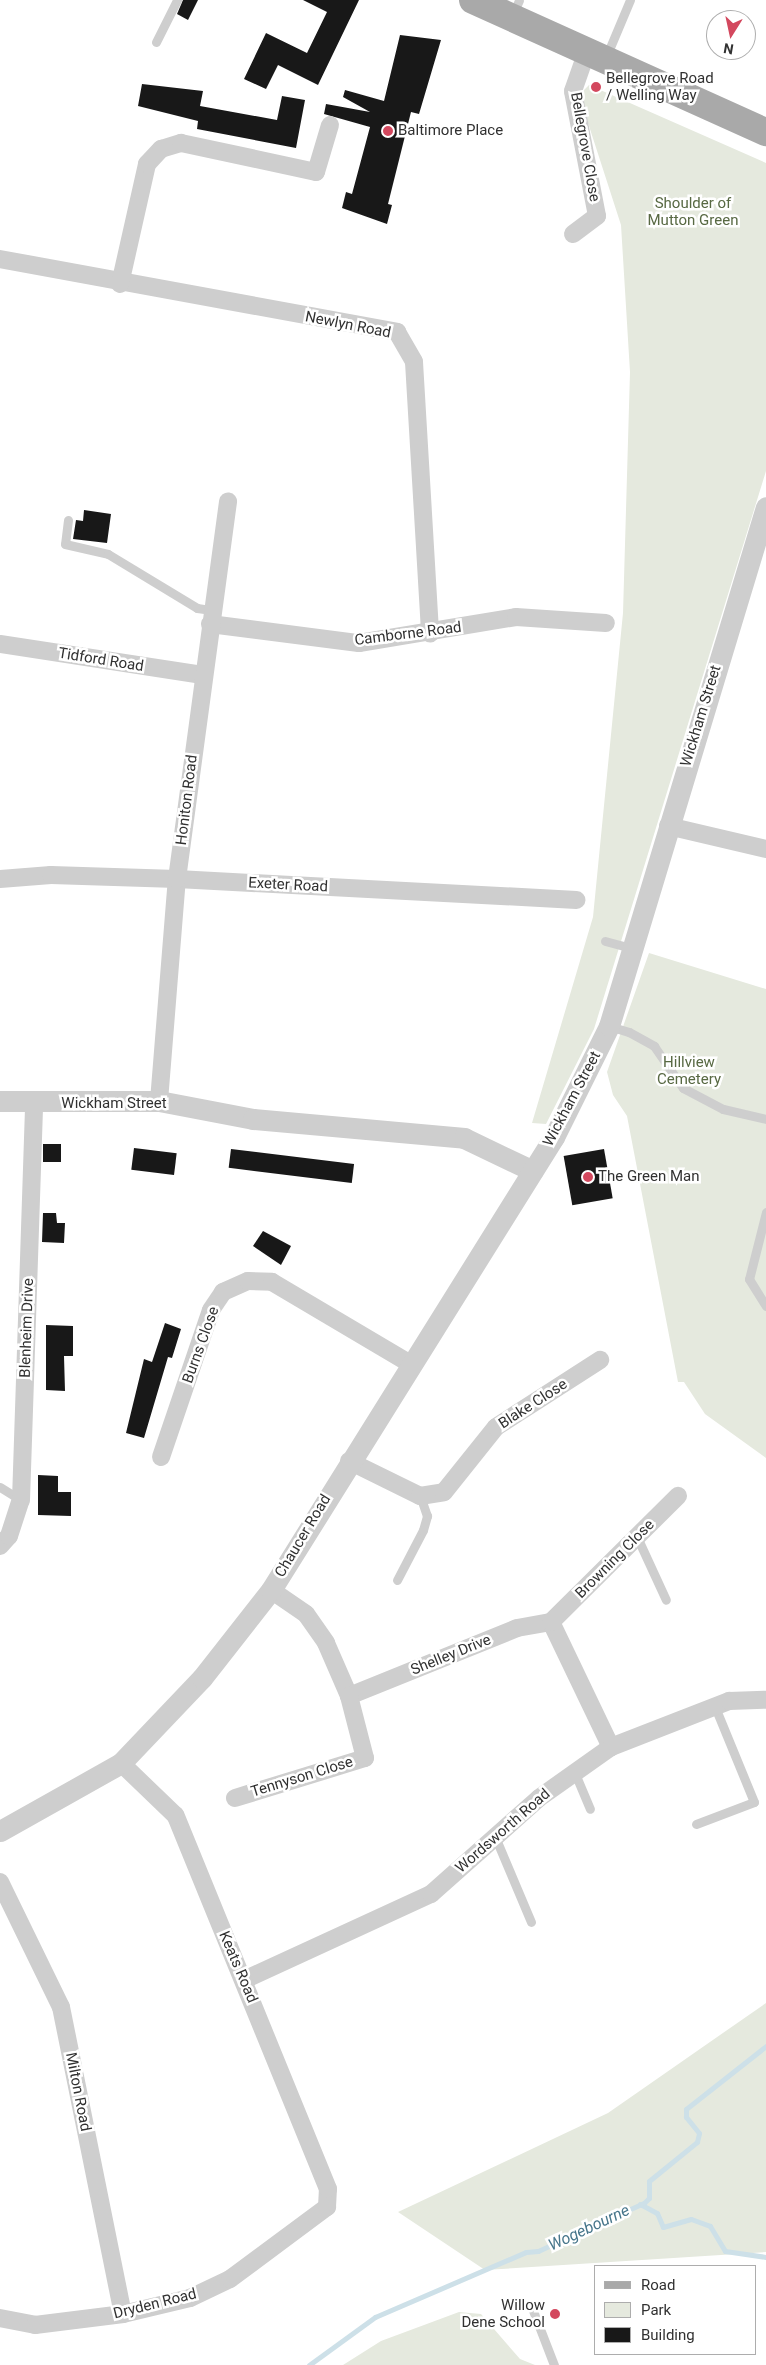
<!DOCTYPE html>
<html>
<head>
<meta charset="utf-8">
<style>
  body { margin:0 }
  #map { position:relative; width:766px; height:2365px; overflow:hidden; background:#fff; font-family:Roboto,sans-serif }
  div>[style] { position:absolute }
  .green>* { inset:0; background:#e5e9de }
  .stream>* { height:5px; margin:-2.5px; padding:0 2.5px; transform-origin:2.5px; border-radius:2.5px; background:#cde0e8 }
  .building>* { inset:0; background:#181818; transform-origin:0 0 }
  .service>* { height:9px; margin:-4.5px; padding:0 4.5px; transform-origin:4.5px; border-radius:4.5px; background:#cecece }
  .minor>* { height:18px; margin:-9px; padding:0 9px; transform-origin:9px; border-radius:9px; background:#cecece }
  .tertiary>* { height:21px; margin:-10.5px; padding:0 10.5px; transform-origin:10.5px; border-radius:10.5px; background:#cecece }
  .primary>* { height:28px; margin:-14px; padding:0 14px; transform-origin:14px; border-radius:14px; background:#a9a9a9 }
  .dots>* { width:14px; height:14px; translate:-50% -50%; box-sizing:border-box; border:2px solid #fff; border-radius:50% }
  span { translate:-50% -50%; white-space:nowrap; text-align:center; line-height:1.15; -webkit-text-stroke:5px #fff; paint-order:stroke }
  .poi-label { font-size:15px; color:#313131 }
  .left { translate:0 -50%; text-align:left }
  .right { translate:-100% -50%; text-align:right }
  .street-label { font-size:15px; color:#313131 }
  .park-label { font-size:15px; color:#586943 }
  .water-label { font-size:16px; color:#47768b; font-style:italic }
  .legend { position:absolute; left:594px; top:2265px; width:162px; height:90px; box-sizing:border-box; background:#fff; border:1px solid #adadad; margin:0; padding:6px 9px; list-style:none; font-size:15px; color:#313131 }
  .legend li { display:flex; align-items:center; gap:10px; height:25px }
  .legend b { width:25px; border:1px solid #adadad }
  .north { position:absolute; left:706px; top:10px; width:50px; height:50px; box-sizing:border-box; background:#fff; border:1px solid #adadad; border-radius:50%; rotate:190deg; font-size:14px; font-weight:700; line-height:20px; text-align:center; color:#313131 }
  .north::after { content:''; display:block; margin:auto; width:18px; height:22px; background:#d3485e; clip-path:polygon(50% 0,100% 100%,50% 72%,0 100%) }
</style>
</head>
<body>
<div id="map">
  <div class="green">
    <div style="clip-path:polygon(589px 85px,766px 163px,766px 471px,594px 1029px,546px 1124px,532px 1123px,593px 917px,623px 613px,630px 372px,621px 225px,579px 95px)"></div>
    <div style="clip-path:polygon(649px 953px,766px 989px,766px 1458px,705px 1414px,684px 1382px,678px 1382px,627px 1116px,613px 1095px,607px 1072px)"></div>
    <div style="clip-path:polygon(766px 2003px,766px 2252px,485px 2270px,398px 2212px,608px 2113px)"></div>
    <div style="clip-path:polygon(459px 2312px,481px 2314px,520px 2359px,535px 2365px,343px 2365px,381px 2341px)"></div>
  </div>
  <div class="stream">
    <div style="left:640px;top:2204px;width:19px;rotate:28deg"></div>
    <div style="left:657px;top:2213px;width:15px;rotate:67deg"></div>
    <div style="left:663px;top:2227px;width:29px;rotate:-16deg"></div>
    <div style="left:691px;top:2219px;width:20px;rotate:20deg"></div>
    <div style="left:710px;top:2226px;width:29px;rotate:59deg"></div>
    <div style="left:725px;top:2251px;width:41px;rotate:8.3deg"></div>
    <div style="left:309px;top:2365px;width:82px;rotate:-36deg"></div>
    <div style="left:375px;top:2317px;width:164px;rotate:-23.3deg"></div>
    <div style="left:526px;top:2252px;width:12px;rotate:-5deg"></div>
    <div style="left:538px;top:2251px;width:116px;rotate:-24.4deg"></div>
    <div style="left:644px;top:2203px;width:7px;rotate:-45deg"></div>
    <div style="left:649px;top:2198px;width:17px;rotate:-90deg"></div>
    <div style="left:649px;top:2181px;width:62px;rotate:-39.1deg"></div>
    <div style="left:697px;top:2142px;width:9px;rotate:-77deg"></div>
    <div style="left:699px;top:2133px;width:21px;rotate:-129deg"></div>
    <div style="left:686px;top:2117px;width:8px;rotate:-90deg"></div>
    <div style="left:686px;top:2109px;width:102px;rotate:-38.2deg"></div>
  </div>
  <div class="building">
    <div style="clip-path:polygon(183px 0,198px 0,188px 20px,177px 14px)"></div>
    <div style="clip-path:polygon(303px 0,359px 0,318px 85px,278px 65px,266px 89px,244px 79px,266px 33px,307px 53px,327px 12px)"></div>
    <div style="clip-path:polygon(400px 35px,441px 40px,419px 114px,411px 112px,388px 204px,392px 205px,387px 224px,342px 208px,346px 192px,352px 194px,370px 127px,324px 114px,326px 104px,370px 112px,343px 97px,345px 90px,384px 101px)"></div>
    <div style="clip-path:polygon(142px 84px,203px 91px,200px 106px,277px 120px,282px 96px,305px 100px,296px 148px,197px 129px,198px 121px,138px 106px)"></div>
    <div style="clip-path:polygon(84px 510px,111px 514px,107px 543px,73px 539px,76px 520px,83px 521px)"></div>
    <div style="left:43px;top:1144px;width:18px;height:18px"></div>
    <div style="left:134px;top:1148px;width:43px;height:22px;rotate:7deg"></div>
    <div style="left:231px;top:1149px;width:124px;height:19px;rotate:7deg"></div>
    <div style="left:604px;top:1149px;width:50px;height:41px;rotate:80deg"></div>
    <div style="clip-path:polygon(43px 1213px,56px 1213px,57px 1223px,65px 1223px,64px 1243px,42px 1242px)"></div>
    <div style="clip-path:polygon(263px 1231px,291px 1246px,281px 1265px,253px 1246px)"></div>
    <div style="clip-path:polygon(165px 1323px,181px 1329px,172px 1358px,168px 1357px,144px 1438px,126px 1433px,144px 1359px,152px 1362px)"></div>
    <div style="clip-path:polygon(46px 1325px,73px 1326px,73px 1356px,64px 1356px,65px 1391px,46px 1390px)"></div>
    <div style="clip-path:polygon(38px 1475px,58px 1476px,58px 1492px,71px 1492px,71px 1516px,38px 1515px)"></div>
  </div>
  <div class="service">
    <div style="left:512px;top:16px;width:17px;rotate:-66deg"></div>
    <div style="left:156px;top:42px;width:47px;rotate:-63.4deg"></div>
    <div style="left:606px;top:57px;width:62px;rotate:-67.2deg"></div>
    <div style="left:68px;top:520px;width:24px;rotate:97deg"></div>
    <div style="left:65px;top:544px;width:44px;rotate:13.1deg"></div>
    <div style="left:108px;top:554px;width:104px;rotate:31.2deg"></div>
    <div style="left:197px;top:608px;width:15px;rotate:8deg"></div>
    <div style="left:605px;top:941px;width:28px;rotate:15deg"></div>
    <div style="left:609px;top:1026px;width:21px;rotate:17deg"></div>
    <div style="left:629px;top:1032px;width:29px;rotate:29deg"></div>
    <div style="left:654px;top:1046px;width:51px;rotate:55.4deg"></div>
    <div style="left:683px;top:1088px;width:45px;rotate:27.7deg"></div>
    <div style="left:723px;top:1109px;width:44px;rotate:13.1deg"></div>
    <div style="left:766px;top:1212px;width:69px;rotate:104.2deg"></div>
    <div style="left:749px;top:1279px;width:32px;rotate:58deg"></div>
    <div style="left:0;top:1487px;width:25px;rotate:32deg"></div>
    <div style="left:637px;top:1537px;width:69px;rotate:65.3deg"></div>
    <div style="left:397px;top:1580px;width:56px;rotate:-62.5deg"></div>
    <div style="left:423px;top:1530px;width:15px;rotate:-74deg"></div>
    <div style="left:427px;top:1516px;width:21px;rotate:-109deg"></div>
    <div style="left:574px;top:1771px;width:41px;rotate:67.2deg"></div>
    <div style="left:696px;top:1824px;width:62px;rotate:-20.8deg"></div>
    <div style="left:754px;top:1802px;width:103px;rotate:-112.3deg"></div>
    <div style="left:496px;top:1839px;width:90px;rotate:67.1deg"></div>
    <div style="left:532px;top:2308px;width:61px;rotate:68.9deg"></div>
  </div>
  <div class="minor">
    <div style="left:573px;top:234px;width:30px;rotate:-37deg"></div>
    <div style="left:597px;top:216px;width:127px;rotate:-100.9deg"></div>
    <div style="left:573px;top:91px;width:42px;rotate:-70.7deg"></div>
    <div style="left:0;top:259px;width:404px;rotate:10.4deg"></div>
    <div style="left:397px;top:332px;width:34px;rotate:60deg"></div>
    <div style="left:414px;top:362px;width:272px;rotate:86.6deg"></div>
    <div style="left:120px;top:284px;width:123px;rotate:-77.3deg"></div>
    <div style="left:147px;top:164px;width:21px;rotate:-47deg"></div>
    <div style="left:161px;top:149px;width:21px;rotate:-17deg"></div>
    <div style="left:181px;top:143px;width:138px;rotate:12.1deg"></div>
    <div style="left:316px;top:172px;width:49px;rotate:-73.4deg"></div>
    <div style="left:210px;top:624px;width:150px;rotate:7.3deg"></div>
    <div style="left:359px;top:643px;width:159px;rotate:-9.4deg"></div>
    <div style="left:516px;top:617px;width:90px;rotate:3.8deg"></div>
    <div style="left:0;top:644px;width:205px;rotate:8.7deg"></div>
    <div style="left:668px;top:826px;width:101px;rotate:13.2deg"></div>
    <div style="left:0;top:879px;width:51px;rotate:-4.5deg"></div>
    <div style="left:51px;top:875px;width:126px;rotate:1.8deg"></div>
    <div style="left:177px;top:879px;width:400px;rotate:3deg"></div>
    <div style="left:159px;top:1101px;width:223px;rotate:-85.4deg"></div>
    <div style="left:177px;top:879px;width:381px;rotate:-82.3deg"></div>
    <div style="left:161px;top:1457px;width:155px;rotate:-71.2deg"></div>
    <div style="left:211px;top:1310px;width:22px;rotate:-56deg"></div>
    <div style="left:223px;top:1292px;width:27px;rotate:-24deg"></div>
    <div style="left:248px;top:1281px;width:24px;rotate:2deg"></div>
    <div style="left:272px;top:1282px;width:159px;rotate:30.6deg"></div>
    <div style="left:349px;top:1461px;width:79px;rotate:26.2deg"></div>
    <div style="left:420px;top:1496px;width:24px;rotate:-9deg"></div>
    <div style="left:444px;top:1492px;width:83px;rotate:-51.3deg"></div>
    <div style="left:496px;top:1427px;width:124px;rotate:-32.8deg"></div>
    <div style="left:0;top:1546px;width:13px;rotate:-48deg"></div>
    <div style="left:9px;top:1536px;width:38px;rotate:-72deg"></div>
    <div style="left:21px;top:1500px;width:396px;rotate:-88.1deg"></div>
    <div style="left:271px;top:1590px;width:42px;rotate:34.4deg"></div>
    <div style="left:306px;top:1614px;width:35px;rotate:55deg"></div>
    <div style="left:326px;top:1643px;width:58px;rotate:66.5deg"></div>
    <div style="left:349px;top:1696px;width:181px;rotate:-22deg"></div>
    <div style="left:517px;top:1628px;width:35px;rotate:-10deg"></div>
    <div style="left:551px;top:1622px;width:139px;rotate:64.4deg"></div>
    <div style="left:551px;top:1622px;width:179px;rotate:-44.8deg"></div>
    <div style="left:235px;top:1798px;width:136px;rotate:-17.1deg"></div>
    <div style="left:365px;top:1758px;width:64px;rotate:-104.5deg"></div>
    <div style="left:0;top:1882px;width:139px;rotate:64deg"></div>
    <div style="left:61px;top:2007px;width:313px;rotate:78.6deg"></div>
    <div style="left:244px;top:1980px;width:206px;rotate:-24.7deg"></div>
    <div style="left:431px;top:1894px;width:144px;rotate:-41.6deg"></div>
    <div style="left:539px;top:1798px;width:88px;rotate:-35.3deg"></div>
    <div style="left:611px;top:1747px;width:127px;rotate:-21.3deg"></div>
    <div style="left:729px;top:1701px;width:37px;rotate:-2deg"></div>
    <div style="left:0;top:2318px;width:36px;rotate:11deg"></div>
    <div style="left:35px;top:2325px;width:89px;rotate:-7.1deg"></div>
    <div style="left:123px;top:2314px;width:69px;rotate:-13.4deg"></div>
    <div style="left:190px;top:2298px;width:44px;rotate:-25.4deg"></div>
    <div style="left:230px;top:2279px;width:121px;rotate:-36.6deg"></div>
    <div style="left:327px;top:2207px;width:18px;rotate:-87deg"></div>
    <div style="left:328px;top:2189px;width:404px;rotate:-112.2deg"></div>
    <div style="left:175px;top:1815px;width:75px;rotate:-136.1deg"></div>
  </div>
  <div class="tertiary">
    <div style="left:0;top:1101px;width:159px"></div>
    <div style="left:159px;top:1101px;width:96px;rotate:10.8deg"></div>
    <div style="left:253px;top:1119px;width:212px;rotate:5.1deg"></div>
    <div style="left:464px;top:1138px;width:76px;rotate:25.6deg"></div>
    <div style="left:0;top:1831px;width:139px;rotate:-29.3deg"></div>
    <div style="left:121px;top:1763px;width:117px;rotate:-46.4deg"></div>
    <div style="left:202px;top:1678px;width:112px;rotate:-51.9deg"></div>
    <div style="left:271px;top:1590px;width:534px;rotate:-58.01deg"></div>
    <div style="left:554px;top:1137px;width:124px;rotate:-63.6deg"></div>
    <div style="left:609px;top:1026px;width:542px;rotate:-73.17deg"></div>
  </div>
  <div class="primary">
    <div style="left:473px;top:0;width:321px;rotate:24.3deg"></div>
  </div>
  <div class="dots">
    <div style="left:596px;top:87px;background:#d3485e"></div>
    <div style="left:388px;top:131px;background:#d3485e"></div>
    <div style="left:588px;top:1177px;background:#d3485e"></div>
    <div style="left:555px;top:2314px;background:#d3485e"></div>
  </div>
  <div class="poi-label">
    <span class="left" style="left:606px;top:87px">Bellegrove Road<br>/ Welling Way</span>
    <span class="left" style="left:398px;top:131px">Baltimore Place</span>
    <span class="left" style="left:598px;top:1177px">The Green Man</span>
    <span class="right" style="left:545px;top:2314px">Willow<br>Dene School</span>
  </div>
  <div class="street-label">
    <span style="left:585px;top:147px;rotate:80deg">Bellegrove Close</span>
    <span style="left:348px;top:325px;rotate:11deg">Newlyn Road</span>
    <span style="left:408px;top:634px;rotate:-7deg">Camborne Road</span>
    <span style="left:101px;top:660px;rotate:9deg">Tidford Road</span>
    <span style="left:701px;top:716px;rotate:-73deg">Wickham Street</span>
    <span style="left:187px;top:800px;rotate:-83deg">Honiton Road</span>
    <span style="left:288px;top:885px;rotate:3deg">Exeter Road</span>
    <span style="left:572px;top:1099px;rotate:-62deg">Wickham Street</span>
    <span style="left:114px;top:1104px">Wickham Street</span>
    <span style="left:27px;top:1328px;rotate:-88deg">Blenheim Drive</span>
    <span style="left:201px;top:1345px;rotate:-70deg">Burns Close</span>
    <span style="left:533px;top:1404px;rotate:-33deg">Blake Close</span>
    <span style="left:303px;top:1536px;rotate:-59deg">Chaucer Road</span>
    <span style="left:615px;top:1559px;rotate:-45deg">Browning Close</span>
    <span style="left:451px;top:1655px;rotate:-22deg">Shelley Drive</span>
    <span style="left:302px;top:1777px;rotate:-17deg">Tennyson Close</span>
    <span style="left:503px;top:1831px;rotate:-41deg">Wordsworth Road</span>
    <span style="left:238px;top:1967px;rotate:67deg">Keats Road</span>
    <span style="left:78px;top:2092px;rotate:79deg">Milton Road</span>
    <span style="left:155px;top:2304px;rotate:-14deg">Dryden Road</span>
  </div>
  <div class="park-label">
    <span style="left:693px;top:212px">Shoulder of<br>Mutton Green</span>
    <span style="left:689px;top:1071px">Hillview<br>Cemetery</span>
  </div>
  <div class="water-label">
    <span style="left:589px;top:2228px;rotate:-25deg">Wogebourne</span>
  </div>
  <ul class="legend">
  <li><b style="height:6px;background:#a9a9a9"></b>Road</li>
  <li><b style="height:14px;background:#e5e9de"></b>Park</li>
  <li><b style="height:14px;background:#181818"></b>Building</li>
  </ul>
  <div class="north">N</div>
</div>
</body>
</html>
